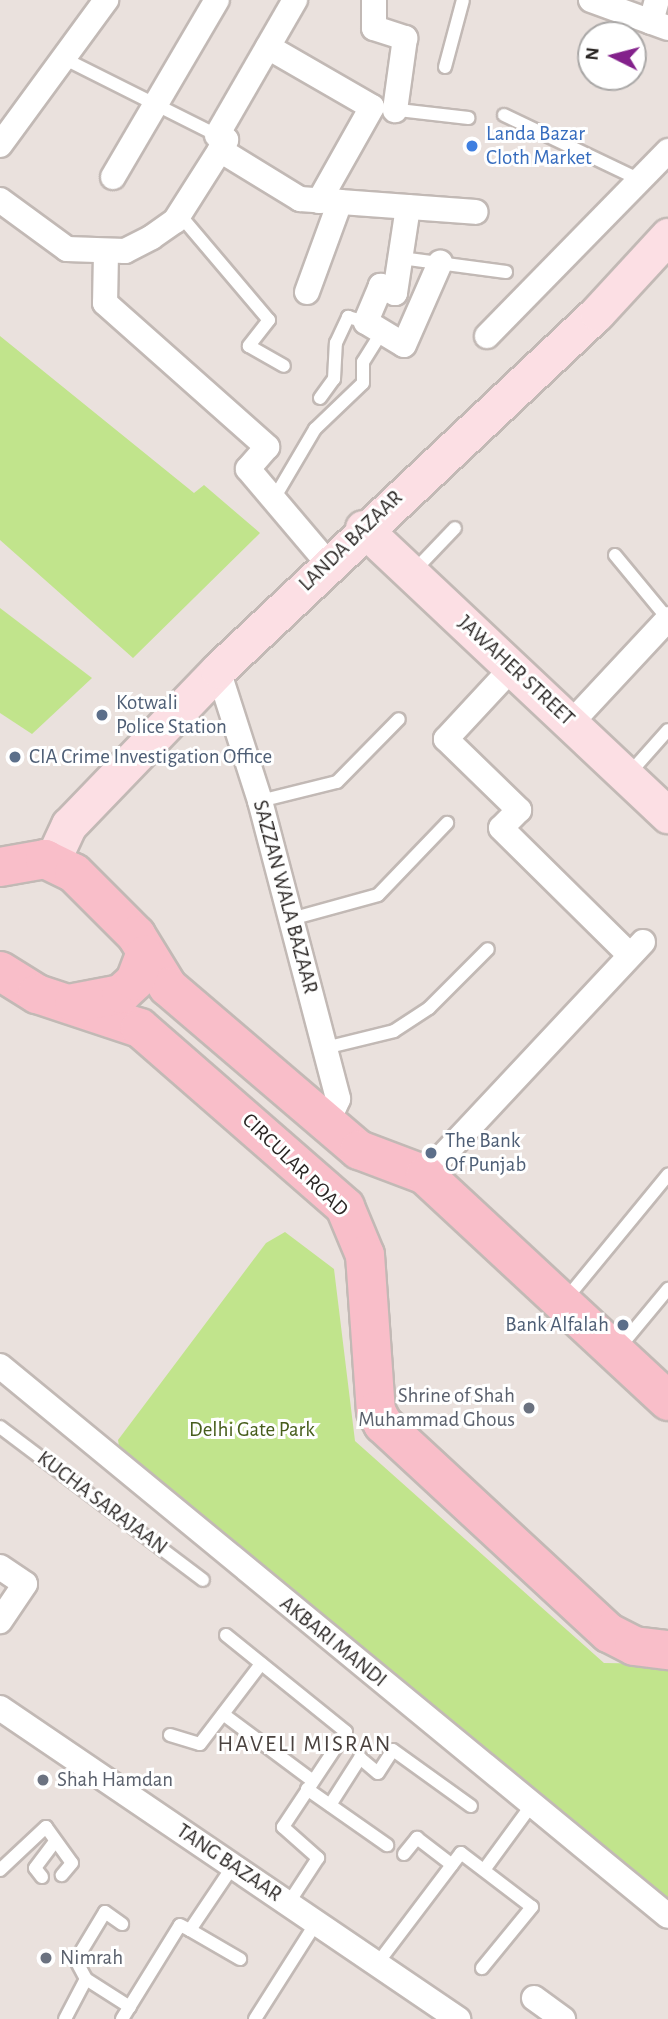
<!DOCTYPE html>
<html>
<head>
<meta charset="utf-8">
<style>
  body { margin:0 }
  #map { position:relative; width:668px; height:2019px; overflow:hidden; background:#eae1dd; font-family:"Alegreya Sans",sans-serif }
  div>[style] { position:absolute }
  .green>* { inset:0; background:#c1e48c }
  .roads { filter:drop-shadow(2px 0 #c2b9b5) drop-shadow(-2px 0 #c2b9b5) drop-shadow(0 2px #c2b9b5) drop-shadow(0 -2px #c2b9b5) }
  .lane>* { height:12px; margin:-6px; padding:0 6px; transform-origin:6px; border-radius:6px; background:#fff }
  .street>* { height:24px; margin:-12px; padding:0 12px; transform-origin:12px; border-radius:12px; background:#fff }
  .secondary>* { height:35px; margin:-17.5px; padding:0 17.5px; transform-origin:17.5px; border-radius:17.5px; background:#fcdfe4 }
  .primary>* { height:38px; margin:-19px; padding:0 19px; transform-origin:19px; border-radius:19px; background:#f9bec9 }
  .dots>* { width:19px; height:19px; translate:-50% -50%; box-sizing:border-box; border:4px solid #fff; border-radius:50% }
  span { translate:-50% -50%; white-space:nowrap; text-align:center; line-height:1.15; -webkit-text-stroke:6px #fff; paint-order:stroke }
  .shop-label { font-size:21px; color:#366cbe }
  .left { translate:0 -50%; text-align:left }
  .street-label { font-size:21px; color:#2a2624 }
  .service-label { font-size:21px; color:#4e5e75 }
  .right { translate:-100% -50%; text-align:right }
  .worship-label { font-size:21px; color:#5b616d }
  .park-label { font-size:21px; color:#465d1b }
  .neighbourhood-label { font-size:23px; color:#4a423f; letter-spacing:2px }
  .north { position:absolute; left:577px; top:21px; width:70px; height:70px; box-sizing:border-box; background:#fff; border:2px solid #aaa8a7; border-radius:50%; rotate:276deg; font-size:19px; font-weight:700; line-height:28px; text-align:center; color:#2a2624 }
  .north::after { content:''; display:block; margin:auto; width:24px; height:32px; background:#83218b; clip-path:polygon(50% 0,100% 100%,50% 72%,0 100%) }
</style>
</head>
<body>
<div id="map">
  <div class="green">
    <div style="clip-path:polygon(0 336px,194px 493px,204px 485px,260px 533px,133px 658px,0 540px)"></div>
    <div style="clip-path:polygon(0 608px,92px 678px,32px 734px,0 713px)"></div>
    <div style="clip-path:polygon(285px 1232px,334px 1269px,355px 1441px,604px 1663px,668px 1664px,668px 1898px,120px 1452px,118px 1440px,266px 1243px)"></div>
  </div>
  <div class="roads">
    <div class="lane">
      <div style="left:63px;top:58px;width:172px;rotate:26.6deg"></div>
      <div style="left:445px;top:67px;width:69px;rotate:-75deg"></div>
      <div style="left:390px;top:109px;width:79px;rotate:6.6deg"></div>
      <div style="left:504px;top:115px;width:151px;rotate:25.5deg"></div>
      <div style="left:179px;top:214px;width:139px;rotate:49.7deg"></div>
      <div style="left:269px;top:320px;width:33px;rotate:128deg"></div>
      <div style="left:249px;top:346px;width:40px;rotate:29.7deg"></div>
      <div style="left:401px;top:258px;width:106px;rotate:7.6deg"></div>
      <div style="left:320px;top:398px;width:24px;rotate:-54deg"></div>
      <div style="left:334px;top:379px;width:36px;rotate:-87deg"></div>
      <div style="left:336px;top:343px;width:29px;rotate:-65deg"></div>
      <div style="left:348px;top:317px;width:19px;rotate:16deg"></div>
      <div style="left:272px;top:502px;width:85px;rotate:-59.5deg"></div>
      <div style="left:315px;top:429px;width:66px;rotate:-43.8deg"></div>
      <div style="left:363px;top:383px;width:21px;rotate:-90deg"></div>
      <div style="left:363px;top:362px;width:36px;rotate:-58deg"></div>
      <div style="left:615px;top:555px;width:83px;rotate:50.4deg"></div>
      <div style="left:412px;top:573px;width:62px;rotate:-46.3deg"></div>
      <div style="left:628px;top:775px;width:60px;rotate:-48.4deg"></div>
      <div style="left:260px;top:801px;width:79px;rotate:-13.9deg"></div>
      <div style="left:337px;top:782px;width:88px;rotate:-45.5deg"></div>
      <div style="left:291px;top:919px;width:90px;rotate:-15.4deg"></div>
      <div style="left:378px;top:895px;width:100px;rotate:-46.2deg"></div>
      <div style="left:325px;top:1048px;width:71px;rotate:-13.8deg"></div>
      <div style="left:394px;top:1031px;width:42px;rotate:-33.3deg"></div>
      <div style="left:429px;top:1008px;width:83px;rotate:-45deg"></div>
      <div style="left:566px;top:1299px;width:161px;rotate:-50.6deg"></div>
      <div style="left:619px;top:1348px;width:77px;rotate:-50.3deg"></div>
      <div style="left:0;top:1427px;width:254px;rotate:37deg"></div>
      <div style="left:226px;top:1635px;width:154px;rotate:38.9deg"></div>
      <div style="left:346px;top:1732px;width:114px;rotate:123.6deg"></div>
      <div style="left:283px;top:1827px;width:47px;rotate:41.5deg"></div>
      <div style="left:318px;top:1858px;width:55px;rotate:123.1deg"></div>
      <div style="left:223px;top:1714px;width:112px;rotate:36.7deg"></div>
      <div style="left:170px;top:1735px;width:31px;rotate:17deg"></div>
      <div style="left:200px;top:1744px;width:101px;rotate:-52.7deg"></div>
      <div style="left:307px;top:1789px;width:98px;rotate:35deg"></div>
      <div style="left:330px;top:1805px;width:56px;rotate:-57.4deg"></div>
      <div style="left:360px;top:1758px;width:23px;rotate:40deg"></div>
      <div style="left:378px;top:1773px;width:27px;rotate:-57deg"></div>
      <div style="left:393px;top:1750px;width:96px;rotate:35.7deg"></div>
      <div style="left:404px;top:1854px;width:21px;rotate:-51deg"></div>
      <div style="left:417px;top:1838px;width:44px;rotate:37.6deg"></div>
      <div style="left:0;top:1870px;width:63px;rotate:-43.1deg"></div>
      <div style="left:46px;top:1827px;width:44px;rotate:54.2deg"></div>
      <div style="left:72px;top:1863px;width:16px;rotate:130deg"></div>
      <div style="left:484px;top:1870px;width:83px;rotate:-53.8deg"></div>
      <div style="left:42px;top:1877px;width:11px;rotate:-128deg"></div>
      <div style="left:35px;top:1868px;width:31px;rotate:-53deg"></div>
      <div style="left:190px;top:1930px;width:58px;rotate:30.1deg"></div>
      <div style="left:380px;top:1960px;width:134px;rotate:-52.9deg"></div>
      <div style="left:461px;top:1853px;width:89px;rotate:37.3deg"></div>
      <div style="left:532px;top:1907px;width:79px;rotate:129.3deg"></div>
      <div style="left:86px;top:1979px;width:21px;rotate:-118deg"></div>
      <div style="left:76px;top:1960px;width:56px;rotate:-58.9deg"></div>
      <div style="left:105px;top:1912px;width:21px;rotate:35deg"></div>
      <div style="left:65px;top:2019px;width:45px;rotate:-62.3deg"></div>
      <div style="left:86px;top:1979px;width:52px;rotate:32.5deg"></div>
      <div style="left:122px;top:2019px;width:110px;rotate:-58.3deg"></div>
      <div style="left:180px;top:1925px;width:11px;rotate:27deg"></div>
      <div style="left:190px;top:1930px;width:77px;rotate:-56.1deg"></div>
      <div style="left:255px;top:2019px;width:114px;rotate:-57.6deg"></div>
    </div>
    <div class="street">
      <div style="left:374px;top:0;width:28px;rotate:90deg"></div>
      <div style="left:374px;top:28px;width:33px;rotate:18deg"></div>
      <div style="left:405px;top:38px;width:73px;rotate:97.9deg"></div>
      <div style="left:591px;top:0;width:82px;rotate:20deg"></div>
      <div style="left:651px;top:22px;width:23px;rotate:-75deg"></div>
      <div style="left:268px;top:47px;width:120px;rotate:30deg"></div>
      <div style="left:372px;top:107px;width:108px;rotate:119.4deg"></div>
      <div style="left:0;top:145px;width:180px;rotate:-53.8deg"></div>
      <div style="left:220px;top:150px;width:94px;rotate:31.5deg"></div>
      <div style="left:300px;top:199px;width:176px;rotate:4.2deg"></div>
      <div style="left:113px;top:177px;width:205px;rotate:-59.6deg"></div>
      <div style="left:0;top:200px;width:83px;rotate:36.2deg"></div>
      <div style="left:67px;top:249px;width:58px;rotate:2deg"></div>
      <div style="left:125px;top:251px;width:30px;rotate:-27deg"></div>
      <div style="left:152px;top:237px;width:28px;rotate:-35deg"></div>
      <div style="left:175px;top:221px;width:84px;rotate:-57.6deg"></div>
      <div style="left:220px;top:150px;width:12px;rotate:-59deg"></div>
      <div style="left:226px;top:140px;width:10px;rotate:-151deg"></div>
      <div style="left:217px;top:135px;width:156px;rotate:-60deg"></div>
      <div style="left:408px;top:207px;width:87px;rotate:98.6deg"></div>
      <div style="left:395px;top:293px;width:16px;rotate:-153deg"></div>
      <div style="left:381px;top:286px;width:39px;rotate:113deg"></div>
      <div style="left:366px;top:322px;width:44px;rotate:31.2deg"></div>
      <div style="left:404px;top:345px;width:90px;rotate:-66.3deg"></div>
      <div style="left:106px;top:253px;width:50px;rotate:91.1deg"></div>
      <div style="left:105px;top:303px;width:217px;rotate:41.6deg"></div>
      <div style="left:267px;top:447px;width:29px;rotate:131deg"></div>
      <div style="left:248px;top:469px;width:122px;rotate:49.7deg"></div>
      <div style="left:307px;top:292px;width:96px;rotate:-69.9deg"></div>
      <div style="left:487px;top:336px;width:259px;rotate:-45.6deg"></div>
      <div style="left:512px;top:668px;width:97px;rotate:132.9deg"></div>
      <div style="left:446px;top:739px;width:102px;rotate:44.2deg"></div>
      <div style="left:519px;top:810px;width:25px;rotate:135deg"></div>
      <div style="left:501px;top:828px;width:181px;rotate:44.6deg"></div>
      <div style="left:218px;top:670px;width:138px;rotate:72.2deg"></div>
      <div style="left:260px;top:801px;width:308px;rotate:75.3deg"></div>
      <div style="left:338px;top:1099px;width:27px;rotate:114deg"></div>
      <div style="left:571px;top:723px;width:142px;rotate:-47deg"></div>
      <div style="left:425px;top:1175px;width:319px;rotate:-46.9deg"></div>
      <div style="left:0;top:1366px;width:865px;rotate:39.47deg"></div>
      <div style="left:0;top:1567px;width:30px;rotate:34deg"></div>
      <div style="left:25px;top:1584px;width:45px;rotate:124deg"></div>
      <div style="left:0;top:1708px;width:554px;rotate:34.18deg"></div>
      <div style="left:534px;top:1998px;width:36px;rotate:36deg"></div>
    </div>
    <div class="secondary">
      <div style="left:363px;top:528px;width:419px;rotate:43.3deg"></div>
      <div style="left:52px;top:861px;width:40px;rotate:-65deg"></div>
      <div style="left:69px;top:825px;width:215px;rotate:-46.1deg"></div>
      <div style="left:218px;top:670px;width:521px;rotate:-43.29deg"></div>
      <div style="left:597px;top:313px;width:105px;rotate:-47.3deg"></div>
    </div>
    <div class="primary">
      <div style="left:0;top:867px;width:46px;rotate:-10.1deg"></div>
      <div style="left:45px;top:859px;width:32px;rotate:26deg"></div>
      <div style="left:74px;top:873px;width:88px;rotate:45deg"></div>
      <div style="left:136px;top:935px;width:61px;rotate:58.4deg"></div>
      <div style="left:168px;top:987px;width:251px;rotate:40.5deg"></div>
      <div style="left:359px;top:1150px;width:71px;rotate:20.7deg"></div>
      <div style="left:425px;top:1175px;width:332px;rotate:42.9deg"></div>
      <div style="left:0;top:971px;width:44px;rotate:31.9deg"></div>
      <div style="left:37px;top:994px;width:108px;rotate:18.3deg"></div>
      <div style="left:140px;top:1028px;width:272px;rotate:41.1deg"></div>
      <div style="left:345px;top:1207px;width:52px;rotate:67.4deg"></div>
      <div style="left:365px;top:1255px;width:156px;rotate:86deg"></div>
      <div style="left:376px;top:1411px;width:15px;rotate:62deg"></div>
      <div style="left:383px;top:1424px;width:308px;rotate:42.8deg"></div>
      <div style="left:609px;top:1633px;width:28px;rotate:27deg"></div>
      <div style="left:634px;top:1646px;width:34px;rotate:7deg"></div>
      <div style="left:74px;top:1003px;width:48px;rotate:-10.8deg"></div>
      <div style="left:121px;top:994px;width:19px;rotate:-43deg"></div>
      <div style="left:135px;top:981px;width:28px;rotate:-69deg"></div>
    </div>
  </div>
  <div class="dots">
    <div style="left:472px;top:146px;background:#3f7fe0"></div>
    <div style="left:102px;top:715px;background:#5c6f8a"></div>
    <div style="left:15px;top:757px;background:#5c6f8a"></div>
    <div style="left:431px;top:1153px;background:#5c6f8a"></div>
    <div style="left:623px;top:1325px;background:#5c6f8a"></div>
    <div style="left:529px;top:1408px;background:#6b7280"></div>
    <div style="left:43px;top:1780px;background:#6b7280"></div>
    <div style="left:46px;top:1958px;background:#6b7280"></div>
  </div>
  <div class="shop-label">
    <span class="left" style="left:486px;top:146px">Landa Bazar<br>Cloth Market</span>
  </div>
  <div class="street-label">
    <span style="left:351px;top:541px;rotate:-44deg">LANDA BAZAAR</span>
    <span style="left:516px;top:671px;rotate:43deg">JAWAHER STREET</span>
    <span style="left:285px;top:897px;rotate:75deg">SAZZAN WALA BAZAAR</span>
    <span style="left:295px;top:1165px;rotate:44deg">CIRCULAR ROAD</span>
    <span style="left:102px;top:1503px;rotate:37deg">KUCHA SARAJAAN</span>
    <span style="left:333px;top:1642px;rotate:39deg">AKBARI MANDI</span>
    <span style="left:229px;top:1863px;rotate:34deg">TANG BAZAAR</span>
  </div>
  <div class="service-label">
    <span class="left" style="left:116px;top:715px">Kotwali<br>Police Station</span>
    <span class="left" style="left:29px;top:757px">CIA Crime Investigation Office</span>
    <span class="left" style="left:445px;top:1153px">The Bank<br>Of Punjab</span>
    <span class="right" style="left:609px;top:1325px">Bank Alfalah</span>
  </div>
  <div class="worship-label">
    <span class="right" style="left:515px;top:1408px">Shrine of Shah<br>Muhammad Ghous</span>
    <span class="left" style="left:57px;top:1780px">Shah Hamdan</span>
    <span class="left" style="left:60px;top:1958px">Nimrah</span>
  </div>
  <div class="park-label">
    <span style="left:252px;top:1430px">Delhi Gate Park</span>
  </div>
  <div class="neighbourhood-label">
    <span style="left:305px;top:1745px">HAVELI MISRAN</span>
  </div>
  <div class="north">N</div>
</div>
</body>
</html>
